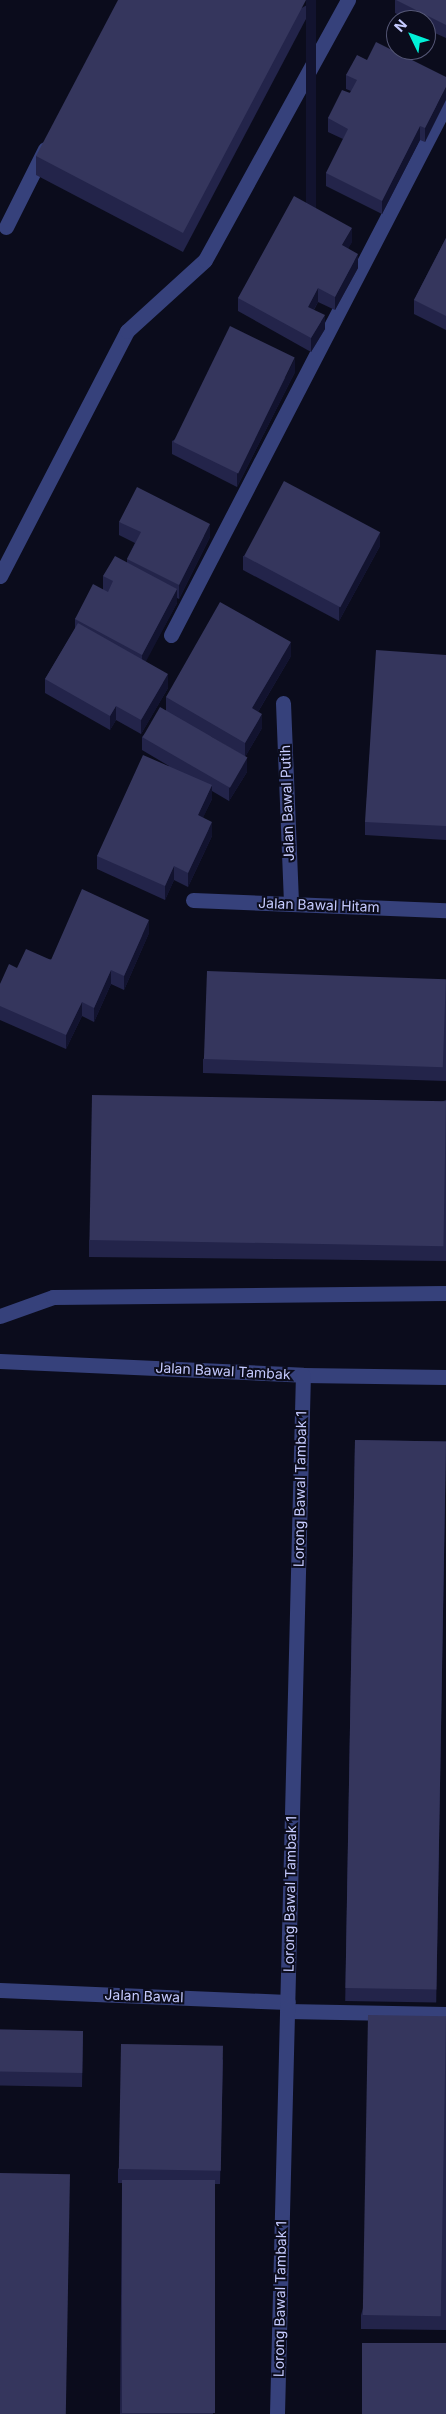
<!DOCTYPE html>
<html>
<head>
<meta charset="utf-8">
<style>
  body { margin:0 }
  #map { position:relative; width:446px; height:2414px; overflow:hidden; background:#0b0c1c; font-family:Inter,sans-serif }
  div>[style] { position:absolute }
  .minor>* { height:15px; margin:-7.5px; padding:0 7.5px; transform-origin:7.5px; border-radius:7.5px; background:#36417b }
  .wall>* { inset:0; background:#23244a; transform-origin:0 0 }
  .shaded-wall>* { inset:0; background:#12132f; transform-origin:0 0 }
  .building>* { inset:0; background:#35365d; transform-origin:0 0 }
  span { translate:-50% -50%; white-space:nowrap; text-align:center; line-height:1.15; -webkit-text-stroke:4px #0b0c1c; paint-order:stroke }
  .street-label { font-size:14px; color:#c6cbff }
  .north { position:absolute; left:386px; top:10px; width:50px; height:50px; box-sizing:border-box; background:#0b0c1c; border:1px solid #565877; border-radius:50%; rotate:312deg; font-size:14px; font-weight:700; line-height:20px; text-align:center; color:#c6cbff }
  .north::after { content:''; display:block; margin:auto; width:18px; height:22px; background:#01f0d7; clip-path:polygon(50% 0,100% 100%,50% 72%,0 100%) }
</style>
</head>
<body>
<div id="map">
  <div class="minor">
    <div style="left:6px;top:227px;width:87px;rotate:-63.4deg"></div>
    <div style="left:0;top:576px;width:276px;rotate:-62.6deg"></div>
    <div style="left:127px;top:331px;width:105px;rotate:-42.3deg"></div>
    <div style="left:205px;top:260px;width:297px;rotate:-61.2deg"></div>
    <div style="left:171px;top:635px;width:598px;rotate:-62.62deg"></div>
    <div style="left:283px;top:703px;width:201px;rotate:87.7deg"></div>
    <div style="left:193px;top:900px;width:253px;rotate:2.3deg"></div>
    <div style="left:0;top:1316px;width:56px;rotate:-19.7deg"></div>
    <div style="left:53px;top:1297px;width:393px;rotate:-0.6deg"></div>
    <div style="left:0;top:1361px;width:303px;rotate:2.6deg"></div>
    <div style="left:303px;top:1375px;width:143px;rotate:0.8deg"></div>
    <div style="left:0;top:1990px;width:288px;rotate:2.4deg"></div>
    <div style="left:287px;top:2011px;width:159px;rotate:1.1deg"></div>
    <div style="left:277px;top:2414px;width:1039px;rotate:-88.57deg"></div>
  </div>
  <div class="wall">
    <div style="clip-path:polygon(316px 0,183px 252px,36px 175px,36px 156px)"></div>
    <div style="clip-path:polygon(395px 0,446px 0,446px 38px,426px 29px,426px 20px,409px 20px,395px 13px)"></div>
    <div style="clip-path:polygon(367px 60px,446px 77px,425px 142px,420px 140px,382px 214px,326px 186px,326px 173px,343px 139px,328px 132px,328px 118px,351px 91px,346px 89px,346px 75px)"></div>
    <div style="clip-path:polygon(446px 238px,446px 330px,414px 314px,414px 300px)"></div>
    <div style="clip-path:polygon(352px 242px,348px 248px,358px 268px,335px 310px,318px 302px,314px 310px,325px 329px,311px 352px,238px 311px,238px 298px)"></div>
    <div style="clip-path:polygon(295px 372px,237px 487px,172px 454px,172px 441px)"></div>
    <div style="clip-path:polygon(119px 522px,210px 537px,179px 599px,177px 598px,177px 603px,145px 662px,168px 688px,141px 734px,116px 720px,110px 730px,45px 693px,45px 679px,75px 629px,75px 619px,103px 590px,103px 576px,127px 563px,127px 559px,135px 543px,119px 535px)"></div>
    <div style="clip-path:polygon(380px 546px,339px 621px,243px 570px,243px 556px)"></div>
    <div style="clip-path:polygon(446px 655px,446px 840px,365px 835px,365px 822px)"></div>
    <div style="clip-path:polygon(291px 656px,258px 712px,262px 728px,245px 757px,210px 736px,247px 772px,229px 801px,212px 791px,212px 799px,203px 817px,212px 836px,188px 887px,174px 880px,165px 900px,97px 869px,97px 856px,169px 766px,142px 750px,142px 737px,166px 710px,166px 697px)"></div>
    <div style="clip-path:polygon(149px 933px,124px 990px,111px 984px,94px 1022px,82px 1016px,66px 1049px,0 1020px,0 984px,17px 968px)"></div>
    <div style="clip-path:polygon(446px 980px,446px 1081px,203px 1073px,203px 1059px)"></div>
    <div style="clip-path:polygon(446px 1100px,446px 1261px,89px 1257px,89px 1240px)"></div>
    <div style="left:355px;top:1440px;width:91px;height:561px;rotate:1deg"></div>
    <div style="clip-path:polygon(446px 2016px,446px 2330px,361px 2329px,361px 2315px)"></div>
    <div style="left:83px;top:2031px;width:56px;height:83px;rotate:91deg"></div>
    <div style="clip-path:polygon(223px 2059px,220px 2184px,215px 2184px,213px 2414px,120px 2414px,122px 2183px,118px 2183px,118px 2169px)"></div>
  </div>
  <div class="shaded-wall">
    <div style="left:306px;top:0;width:10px;height:263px"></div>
    <div style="clip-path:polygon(446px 87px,446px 100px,425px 142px,425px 128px)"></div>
    <div style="clip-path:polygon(420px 126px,420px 140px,382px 214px,382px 201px)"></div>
    <div style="clip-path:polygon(352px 228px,352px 242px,342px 259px,342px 245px)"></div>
    <div style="clip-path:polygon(358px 254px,358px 268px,335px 310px,335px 297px)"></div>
    <div style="clip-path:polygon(318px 288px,318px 302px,308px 320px,308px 307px)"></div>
    <div style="clip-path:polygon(325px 315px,325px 329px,311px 352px,311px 338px)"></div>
    <div style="clip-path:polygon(295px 358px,295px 372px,237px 487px,237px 474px)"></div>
    <div style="clip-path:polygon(210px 524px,210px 537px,179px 599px,179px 585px)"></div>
    <div style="clip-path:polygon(380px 532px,380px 546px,339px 621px,339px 608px)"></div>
    <div style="clip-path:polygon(177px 589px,177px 603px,142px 669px,142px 655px)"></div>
    <div style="clip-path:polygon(291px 642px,291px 656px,252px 722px,252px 708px)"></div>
    <div style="clip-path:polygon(168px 674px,168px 688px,141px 734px,141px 720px)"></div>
    <div style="clip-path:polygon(116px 706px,116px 720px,110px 730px,110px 716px)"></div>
    <div style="clip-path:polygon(262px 714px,262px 728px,245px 757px,245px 743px)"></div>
    <div style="clip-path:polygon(247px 758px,247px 772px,229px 801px,229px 788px)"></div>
    <div style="clip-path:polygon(212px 785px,212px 799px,198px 828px,198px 815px)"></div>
    <div style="clip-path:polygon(212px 822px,212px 836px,188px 887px,188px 873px)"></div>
    <div style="clip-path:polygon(174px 866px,174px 880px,165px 900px,165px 886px)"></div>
    <div style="clip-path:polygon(149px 920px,149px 933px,124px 990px,124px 976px)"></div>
    <div style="clip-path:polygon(111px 970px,111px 984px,94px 1022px,94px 1008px)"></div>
    <div style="clip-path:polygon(82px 1002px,82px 1016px,66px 1049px,66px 1035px)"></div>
  </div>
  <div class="building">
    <div style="clip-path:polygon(118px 0,306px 0,183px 233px,36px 156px)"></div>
    <div style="clip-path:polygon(396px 0,446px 0,446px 25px)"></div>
    <div style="clip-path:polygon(376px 42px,446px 77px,446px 87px,425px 128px,420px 126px,382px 201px,326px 173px,348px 129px,328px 118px,342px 90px,350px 93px,357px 80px,346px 75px,357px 55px,367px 60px)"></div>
    <div style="clip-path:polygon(294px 196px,352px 228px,342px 245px,358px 254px,335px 297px,318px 288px,308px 307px,325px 315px,311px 338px,238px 298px)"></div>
    <div style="clip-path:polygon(446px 238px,446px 316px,414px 300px)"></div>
    <div style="left:230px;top:326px;width:72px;height:129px;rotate:26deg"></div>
    <div style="left:284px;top:481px;width:109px;height:85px;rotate:28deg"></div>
    <div style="clip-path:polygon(137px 487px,210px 524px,179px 585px,127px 559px,141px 532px,119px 522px)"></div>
    <div style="clip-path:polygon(115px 556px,177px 589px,142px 655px,75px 619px,93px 584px,108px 592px,113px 581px,103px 576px)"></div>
    <div style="clip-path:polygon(220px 602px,291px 642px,252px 708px,262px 714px,245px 743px,166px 697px)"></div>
    <div style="clip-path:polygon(78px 623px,168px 674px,141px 720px,116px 706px,110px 716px,45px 679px)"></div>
    <div style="clip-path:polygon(376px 650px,446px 655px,446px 826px,365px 822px)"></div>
    <div style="left:160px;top:707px;width:101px;height:35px;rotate:30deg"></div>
    <div style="clip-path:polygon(143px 755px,212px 785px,198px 815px,212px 822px,188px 873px,174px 866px,165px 886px,97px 856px)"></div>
    <div style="clip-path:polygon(82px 889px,149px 920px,124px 976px,111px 970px,94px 1008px,82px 1002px,66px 1035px,0 1006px,0 984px,9px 964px,17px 968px,26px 949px,51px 960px)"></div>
    <div style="left:207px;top:971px;width:239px;height:88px;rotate:2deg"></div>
    <div style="left:92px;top:1095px;width:354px;height:145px;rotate:1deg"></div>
    <div style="left:355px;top:1440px;width:91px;height:548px;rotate:1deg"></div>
    <div style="left:368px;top:2015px;width:78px;height:300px;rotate:1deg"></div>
    <div style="left:83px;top:2031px;width:42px;height:83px;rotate:91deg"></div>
    <div style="left:121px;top:2044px;width:102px;height:125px;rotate:1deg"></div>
    <div style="left:0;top:2173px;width:70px;height:241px;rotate:1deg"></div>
    <div style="left:122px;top:2180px;width:93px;height:233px"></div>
    <div style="left:362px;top:2343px;width:84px;height:71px"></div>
  </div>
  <div class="street-label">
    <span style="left:287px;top:803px;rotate:-92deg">Jalan Bawal Putih</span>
    <span style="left:319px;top:905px;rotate:2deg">Jalan Bawal Hitam</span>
    <span style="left:223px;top:1371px;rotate:3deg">Jalan Bawal Tambak</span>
    <span style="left:300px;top:1489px;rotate:-89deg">Lorong Bawal Tambak 1</span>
    <span style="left:290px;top:1894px;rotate:-89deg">Lorong Bawal Tambak 1</span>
    <span style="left:144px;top:1996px;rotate:2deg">Jalan Bawal</span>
    <span style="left:280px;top:2299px;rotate:-89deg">Lorong Bawal Tambak 1</span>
  </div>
  <div class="north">N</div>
</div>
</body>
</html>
